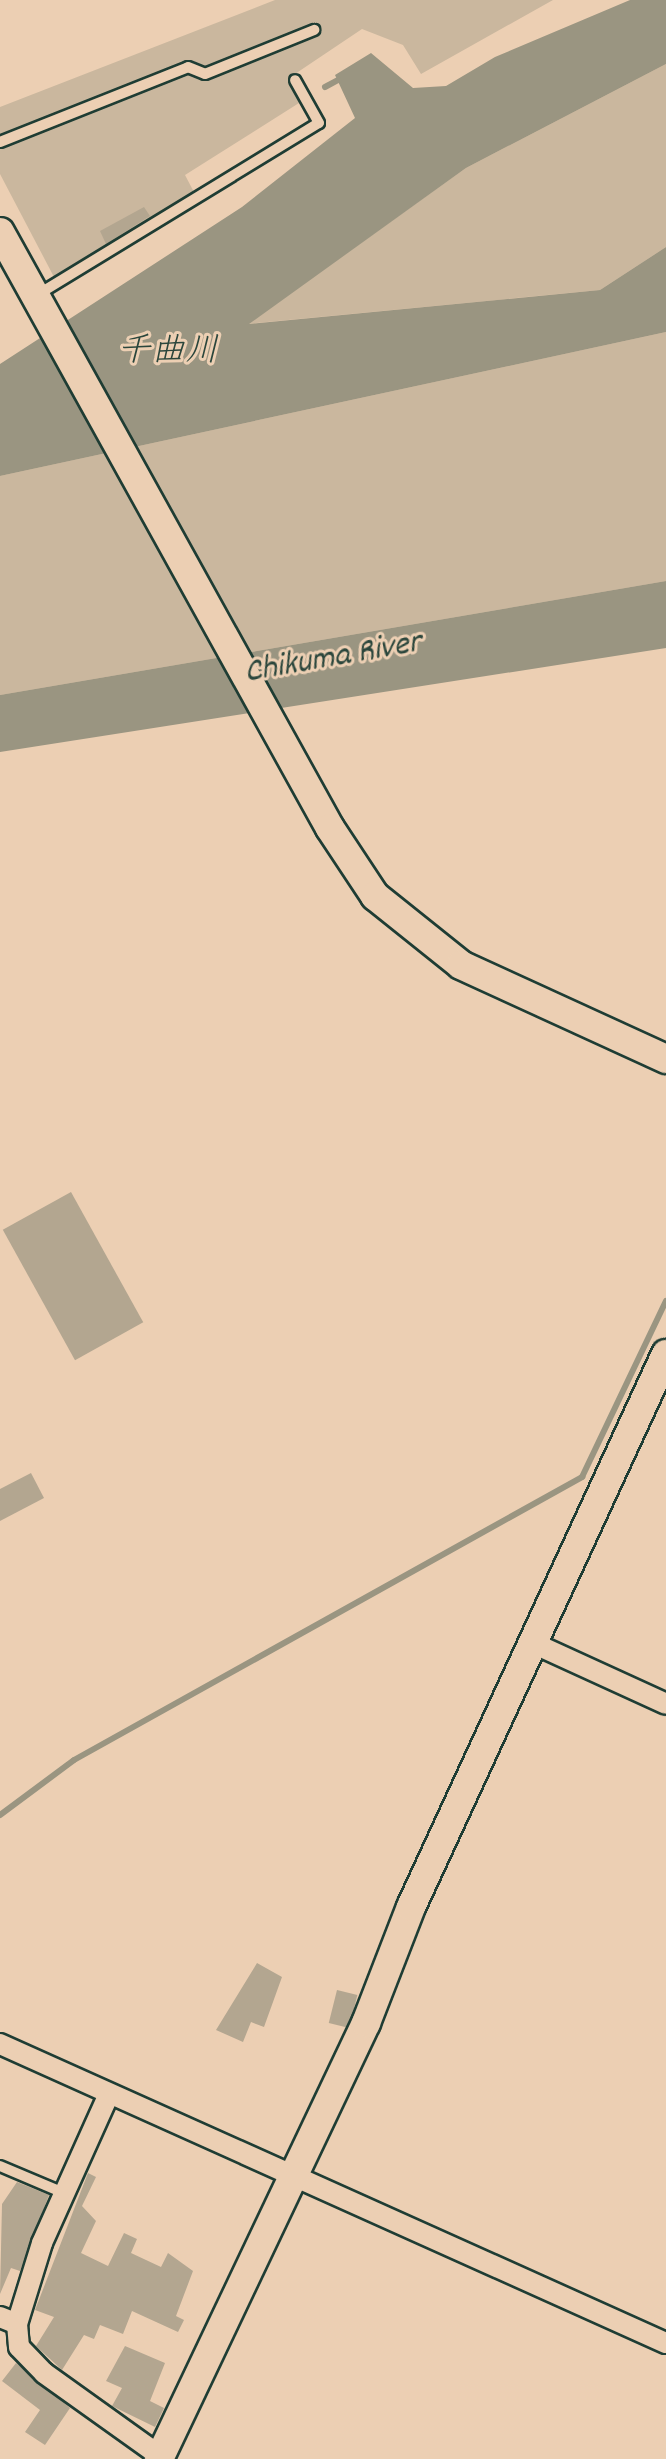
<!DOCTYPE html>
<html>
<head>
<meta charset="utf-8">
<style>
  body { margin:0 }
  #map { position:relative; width:666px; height:2459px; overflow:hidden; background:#eccfb3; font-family:Dekko,"Klee One",sans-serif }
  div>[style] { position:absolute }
  .green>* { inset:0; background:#cab79e }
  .water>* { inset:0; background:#9a9581 }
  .stream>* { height:6px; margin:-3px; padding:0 3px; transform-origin:3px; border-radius:3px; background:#9a9581 }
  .building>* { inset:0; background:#b3a690; transform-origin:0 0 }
  .roads { filter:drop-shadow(2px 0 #1f3d34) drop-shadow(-2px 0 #1f3d34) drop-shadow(0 2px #1f3d34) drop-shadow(0 -2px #1f3d34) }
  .lane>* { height:10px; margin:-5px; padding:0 5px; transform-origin:5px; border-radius:5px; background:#eccfb3 }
  .street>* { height:20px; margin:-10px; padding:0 10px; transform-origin:10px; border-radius:10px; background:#eccfb3 }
  .secondary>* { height:28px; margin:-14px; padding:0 14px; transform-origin:14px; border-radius:14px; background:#eccfb3 }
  span { translate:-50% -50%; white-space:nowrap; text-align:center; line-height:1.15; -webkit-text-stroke:6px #eccfb3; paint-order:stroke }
  .water-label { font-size:34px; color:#2b463c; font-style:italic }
</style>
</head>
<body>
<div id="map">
  <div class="green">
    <div style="clip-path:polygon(275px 0,553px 0,421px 74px,403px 45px,362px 29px,289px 78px,299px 103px,185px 175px,196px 196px,54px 277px,0 174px,0 107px)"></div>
    <div style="clip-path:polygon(666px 64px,666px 247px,600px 290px,247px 324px,466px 168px)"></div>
    <div style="clip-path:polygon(666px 332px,666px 581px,0 695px,0 476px)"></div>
  </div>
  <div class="water">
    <div style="clip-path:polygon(630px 0,666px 0,666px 64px,466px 168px,249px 324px,600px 290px,666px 247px,666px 332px,0 476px,0 364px,242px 207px,355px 118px,335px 75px,371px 53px,413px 88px,446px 86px,495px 57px)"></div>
    <div style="clip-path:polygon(666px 581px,666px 648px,0 752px,0 695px)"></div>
  </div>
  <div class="stream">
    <div style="left:325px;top:87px;width:15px;rotate:-28deg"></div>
    <div style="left:0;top:1815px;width:92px;rotate:-36.6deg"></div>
    <div style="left:74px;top:1760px;width:582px;rotate:-29.12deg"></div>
    <div style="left:582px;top:1477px;width:195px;rotate:-64.5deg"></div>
  </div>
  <div class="building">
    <div style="clip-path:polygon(144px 207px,150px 216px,106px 244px,100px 231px)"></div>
    <div style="left:71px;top:1192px;width:149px;height:78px;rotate:61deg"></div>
    <div style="clip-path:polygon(31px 1473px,44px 1498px,0 1521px,0 1489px)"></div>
    <div style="clip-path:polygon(257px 1963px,282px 1977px,264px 2027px,251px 2022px,243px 2042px,216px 2030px)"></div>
    <div style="left:337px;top:1990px;width:21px;height:34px;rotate:14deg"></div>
    <div style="clip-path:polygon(88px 2173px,96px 2177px,82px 2206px,96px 2221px,81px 2253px,108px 2266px,124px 2233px,137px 2239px,131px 2253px,161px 2267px,168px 2253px,193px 2271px,176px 2316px,184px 2320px,178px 2332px,132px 2311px,123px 2334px,100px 2325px,94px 2339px,84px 2335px,62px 2370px,36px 2346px,54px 2317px,35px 2310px)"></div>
    <div style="clip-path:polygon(17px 2182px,49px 2195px,20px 2271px,11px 2268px,0 2294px,2px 2204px)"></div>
    <div style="clip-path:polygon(125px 2346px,165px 2363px,150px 2401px,164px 2408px,155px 2427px,112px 2406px,122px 2388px,106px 2381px)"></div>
    <div style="clip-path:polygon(16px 2363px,70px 2408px,45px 2445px,25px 2432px,40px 2410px,2px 2381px)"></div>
  </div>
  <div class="roads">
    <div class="lane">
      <div style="left:0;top:142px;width:202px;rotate:-21.7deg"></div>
      <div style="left:188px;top:67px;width:18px;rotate:22deg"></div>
      <div style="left:205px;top:74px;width:118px;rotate:-22deg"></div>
      <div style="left:37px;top:295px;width:330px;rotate:-31.4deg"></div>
      <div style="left:319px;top:123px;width:49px;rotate:-119.2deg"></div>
      <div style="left:0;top:2166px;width:69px;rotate:22.9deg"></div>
    </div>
    <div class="street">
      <div style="left:533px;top:1643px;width:146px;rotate:24.6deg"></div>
      <div style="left:0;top:2044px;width:730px;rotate:24.18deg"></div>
      <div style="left:0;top:2317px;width:18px;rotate:22deg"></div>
      <div style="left:17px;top:2324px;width:23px;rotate:85deg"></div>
      <div style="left:19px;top:2347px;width:36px;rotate:46deg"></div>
      <div style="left:44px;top:2373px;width:143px;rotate:35.6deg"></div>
      <div style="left:17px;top:2324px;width:85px;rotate:-72.8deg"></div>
      <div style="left:42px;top:2243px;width:163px;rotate:-65.8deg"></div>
    </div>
    <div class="secondary">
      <div style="left:0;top:232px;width:681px;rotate:61.03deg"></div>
      <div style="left:330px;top:828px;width:82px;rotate:56.5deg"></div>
      <div style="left:375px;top:896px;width:110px;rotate:38.7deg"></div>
      <div style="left:461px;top:965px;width:226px;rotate:24.6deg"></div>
      <div style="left:159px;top:2459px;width:483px;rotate:-64.6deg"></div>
      <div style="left:366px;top:2023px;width:124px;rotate:-68.8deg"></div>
      <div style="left:411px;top:1907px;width:609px;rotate:-65.24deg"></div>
    </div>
  </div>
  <div class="water-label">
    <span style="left:168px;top:354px">千曲川</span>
    <span style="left:333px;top:659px;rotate:-10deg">Chikuma River</span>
  </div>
</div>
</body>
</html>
